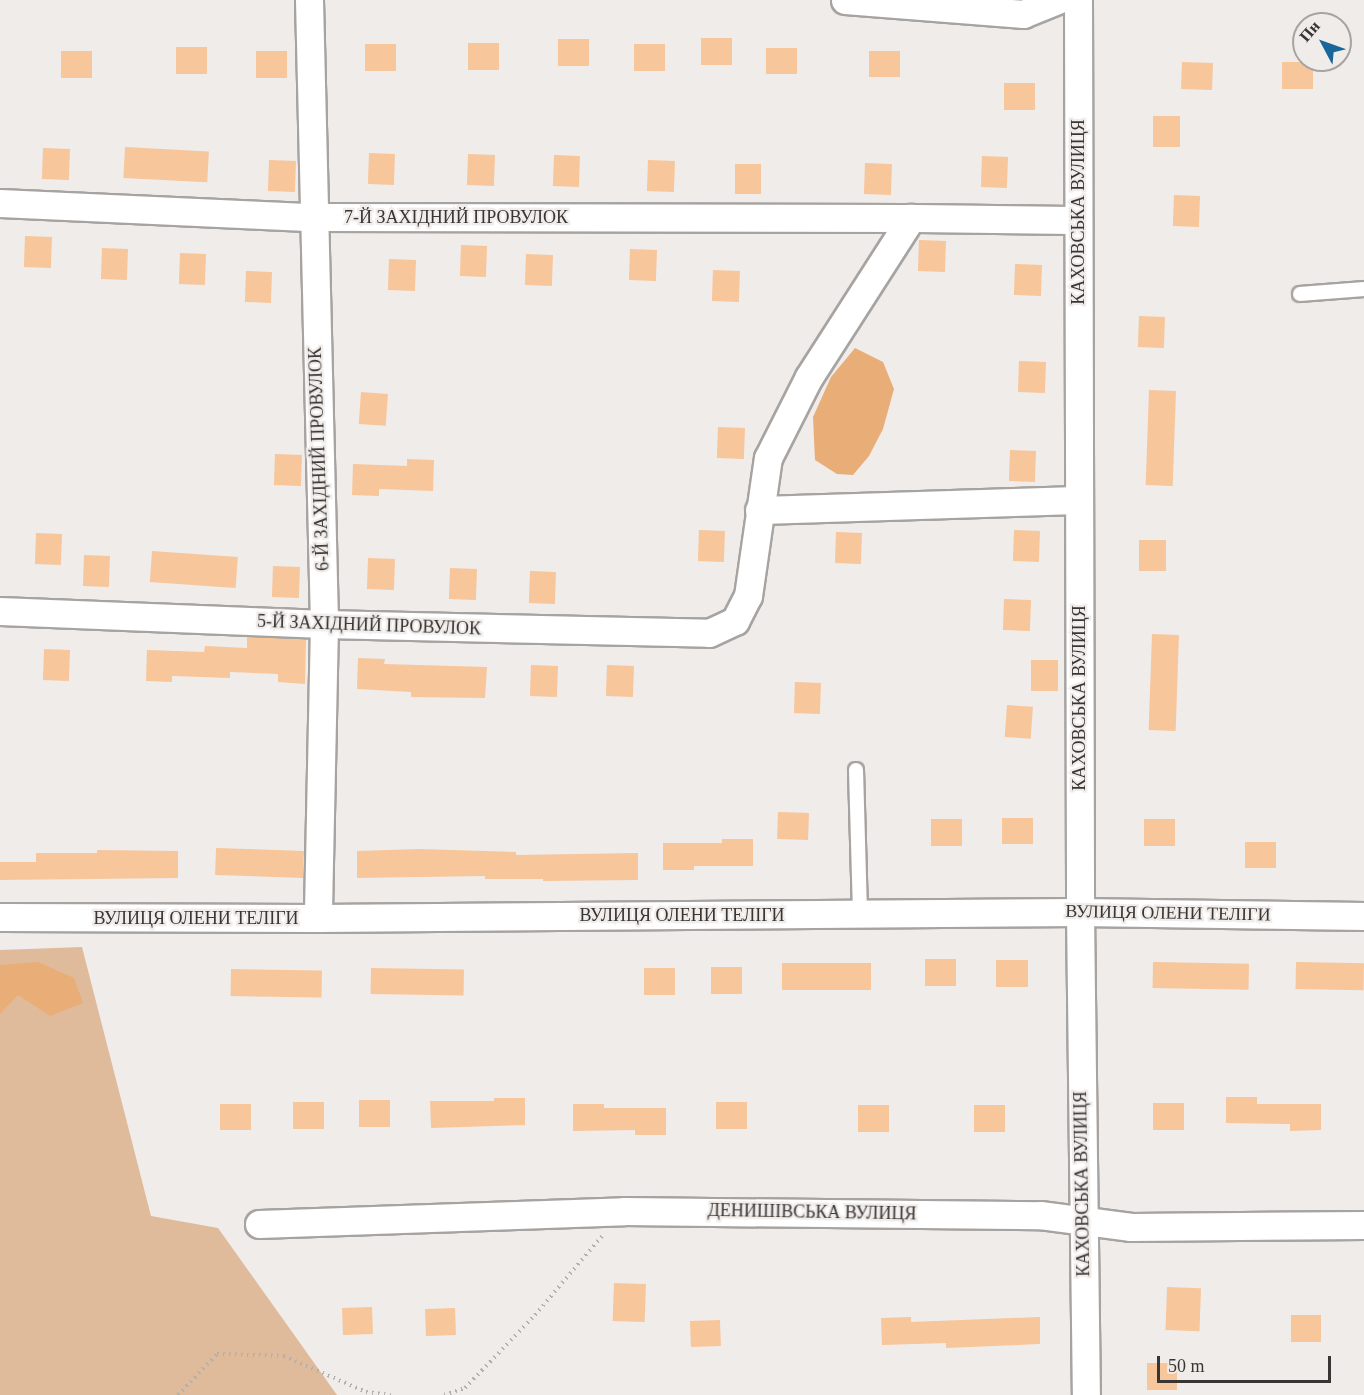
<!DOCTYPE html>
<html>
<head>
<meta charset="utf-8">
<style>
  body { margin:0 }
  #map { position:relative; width:1364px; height:1395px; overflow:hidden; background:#f0ece9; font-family:"Times New Roman",serif }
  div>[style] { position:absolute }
  .green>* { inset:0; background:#e0bb9b }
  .water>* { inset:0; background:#e9ad77 }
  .building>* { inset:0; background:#f7c69b; transform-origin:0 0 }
  .path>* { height:4px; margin-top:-2px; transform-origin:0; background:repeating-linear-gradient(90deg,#b3afad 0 1.5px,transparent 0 6px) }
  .roads { filter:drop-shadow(2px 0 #a7a3a0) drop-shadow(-2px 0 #a7a3a0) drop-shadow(0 2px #a7a3a0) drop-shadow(0 -2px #a7a3a0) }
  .service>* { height:14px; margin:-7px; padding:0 7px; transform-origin:7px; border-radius:7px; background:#fff }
  .minor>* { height:27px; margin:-13.5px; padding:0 13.5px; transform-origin:13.5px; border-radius:13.5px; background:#fff }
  span { translate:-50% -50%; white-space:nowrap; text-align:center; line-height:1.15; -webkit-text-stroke:4.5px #f0ece9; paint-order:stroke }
  .street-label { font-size:18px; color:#383635 }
  .north { position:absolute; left:1292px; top:12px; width:60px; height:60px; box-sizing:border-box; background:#f0ece9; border:2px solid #a6a3a1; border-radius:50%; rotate:311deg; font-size:16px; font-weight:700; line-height:24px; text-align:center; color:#383635 }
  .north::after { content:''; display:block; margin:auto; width:21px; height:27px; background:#19679a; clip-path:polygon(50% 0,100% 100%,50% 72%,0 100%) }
  .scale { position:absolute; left:1157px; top:1356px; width:174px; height:27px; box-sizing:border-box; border:3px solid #383635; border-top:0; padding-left:8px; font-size:18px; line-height:21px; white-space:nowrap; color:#383635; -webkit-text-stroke:4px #f0ece9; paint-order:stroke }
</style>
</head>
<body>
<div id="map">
  <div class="green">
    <div style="clip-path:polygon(82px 947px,151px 1216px,218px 1228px,337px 1395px,0 1395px,0 950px)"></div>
  </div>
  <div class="water">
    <div style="clip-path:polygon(855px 348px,883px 362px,894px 389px,883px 429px,869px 456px,853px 475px,837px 474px,815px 460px,813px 417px,831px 377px)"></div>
    <div style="clip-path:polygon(38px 962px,74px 978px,83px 1003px,50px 1016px,18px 995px,0 1014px,0 965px)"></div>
  </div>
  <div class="building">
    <div style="left:701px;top:38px;width:31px;height:27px"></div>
    <div style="left:558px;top:39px;width:31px;height:27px"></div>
    <div style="left:499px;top:43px;width:27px;height:31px;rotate:90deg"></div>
    <div style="left:365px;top:44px;width:31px;height:27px"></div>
    <div style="left:634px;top:44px;width:31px;height:27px"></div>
    <div style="left:176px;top:47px;width:31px;height:27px"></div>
    <div style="left:766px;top:48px;width:31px;height:26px"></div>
    <div style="left:61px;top:51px;width:31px;height:27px"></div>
    <div style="left:256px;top:51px;width:31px;height:27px"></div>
    <div style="left:869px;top:51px;width:31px;height:26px"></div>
    <div style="left:1182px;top:62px;width:31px;height:27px;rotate:2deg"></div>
    <div style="left:1282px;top:62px;width:31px;height:27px"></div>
    <div style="left:1004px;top:83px;width:31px;height:27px"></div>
    <div style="left:1153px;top:116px;width:27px;height:31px"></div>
    <div style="left:125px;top:147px;width:84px;height:31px;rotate:3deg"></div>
    <div style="left:43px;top:148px;width:27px;height:31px;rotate:2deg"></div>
    <div style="left:369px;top:153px;width:26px;height:31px;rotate:2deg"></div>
    <div style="left:468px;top:154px;width:27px;height:31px;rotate:2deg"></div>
    <div style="left:554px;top:155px;width:26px;height:31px;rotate:2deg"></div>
    <div style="left:982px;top:156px;width:26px;height:31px;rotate:2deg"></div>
    <div style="left:269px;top:160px;width:27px;height:31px;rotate:2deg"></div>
    <div style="left:648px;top:160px;width:27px;height:31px;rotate:2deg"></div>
    <div style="left:865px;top:163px;width:27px;height:31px;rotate:2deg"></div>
    <div style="left:735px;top:164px;width:26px;height:30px"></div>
    <div style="left:1174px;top:195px;width:26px;height:31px;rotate:2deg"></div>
    <div style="left:25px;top:236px;width:27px;height:31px;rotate:2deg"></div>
    <div style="left:919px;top:240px;width:27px;height:31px;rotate:2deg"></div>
    <div style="left:461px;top:245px;width:26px;height:31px;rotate:2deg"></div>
    <div style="left:102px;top:248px;width:26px;height:31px;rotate:2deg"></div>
    <div style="left:630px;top:249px;width:27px;height:31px;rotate:2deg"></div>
    <div style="left:180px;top:253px;width:26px;height:31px;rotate:2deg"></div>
    <div style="left:526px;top:254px;width:27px;height:31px;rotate:2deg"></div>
    <div style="left:389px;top:259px;width:27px;height:31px;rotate:2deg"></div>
    <div style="left:1015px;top:264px;width:27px;height:31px;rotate:2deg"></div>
    <div style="left:713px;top:270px;width:27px;height:31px;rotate:2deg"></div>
    <div style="left:246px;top:271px;width:26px;height:31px;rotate:2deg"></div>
    <div style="left:1139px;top:316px;width:26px;height:31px;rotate:2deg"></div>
    <div style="left:1019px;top:361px;width:27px;height:31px;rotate:2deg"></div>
    <div style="left:1149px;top:390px;width:27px;height:95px;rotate:2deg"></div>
    <div style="left:361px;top:392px;width:27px;height:32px;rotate:4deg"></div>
    <div style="left:718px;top:427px;width:27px;height:31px;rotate:2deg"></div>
    <div style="left:1010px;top:450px;width:26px;height:31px;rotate:2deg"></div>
    <div style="left:275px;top:454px;width:27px;height:31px;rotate:2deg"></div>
    <div style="clip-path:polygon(407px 459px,434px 460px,433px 491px,379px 489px,379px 496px,352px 495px,353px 464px,407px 466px)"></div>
    <div style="left:699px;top:530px;width:26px;height:31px;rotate:2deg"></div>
    <div style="left:1014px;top:530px;width:26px;height:31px;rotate:2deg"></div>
    <div style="left:836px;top:532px;width:26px;height:31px;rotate:2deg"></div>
    <div style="left:36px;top:533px;width:26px;height:31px;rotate:2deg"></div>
    <div style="left:1139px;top:540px;width:27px;height:31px"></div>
    <div style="left:152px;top:551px;width:86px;height:31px;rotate:4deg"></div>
    <div style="left:84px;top:555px;width:26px;height:31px;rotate:2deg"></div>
    <div style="left:368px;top:558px;width:27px;height:31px;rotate:2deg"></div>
    <div style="left:273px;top:566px;width:27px;height:31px;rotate:2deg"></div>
    <div style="left:450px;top:568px;width:27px;height:31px;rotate:2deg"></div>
    <div style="left:530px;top:571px;width:26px;height:32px;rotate:2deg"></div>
    <div style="left:1004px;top:599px;width:27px;height:31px;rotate:2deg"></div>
    <div style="left:1152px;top:634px;width:27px;height:96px;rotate:2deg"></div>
    <div style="clip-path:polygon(247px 637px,306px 639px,305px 684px,278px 682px,278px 674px,230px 672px,230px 678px,172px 676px,172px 682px,146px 681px,147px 650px,204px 652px,205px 646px,247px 648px)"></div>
    <div style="left:44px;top:649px;width:26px;height:31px;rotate:2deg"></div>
    <div style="clip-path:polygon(358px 658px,385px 659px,384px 664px,487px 667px,485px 698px,411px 697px,411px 692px,357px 689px)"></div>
    <div style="left:1031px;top:660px;width:27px;height:31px"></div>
    <div style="left:531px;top:665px;width:27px;height:31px;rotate:2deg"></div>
    <div style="left:607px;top:665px;width:27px;height:31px;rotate:2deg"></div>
    <div style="left:795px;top:682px;width:26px;height:31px;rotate:2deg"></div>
    <div style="left:1007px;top:705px;width:26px;height:32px;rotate:4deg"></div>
    <div style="left:778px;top:812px;width:31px;height:27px;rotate:2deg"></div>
    <div style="left:1002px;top:818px;width:31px;height:26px"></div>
    <div style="left:931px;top:819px;width:31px;height:27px"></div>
    <div style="left:1144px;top:819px;width:31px;height:27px"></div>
    <div style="clip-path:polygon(722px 839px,753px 839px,753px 866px,694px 866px,694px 870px,663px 870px,663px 843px,722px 843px)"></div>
    <div style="left:1245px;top:842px;width:31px;height:26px"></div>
    <div style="clip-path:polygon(419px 849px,516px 852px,516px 855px,638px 853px,638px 880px,543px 881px,543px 879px,485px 879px,485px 876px,357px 878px,357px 851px)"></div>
    <div style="clip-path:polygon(97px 850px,178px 851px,178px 878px,0 880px,0 862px,36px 862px,36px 853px,97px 853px)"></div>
    <div style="left:304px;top:851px;width:27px;height:88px;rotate:92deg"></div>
    <div style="left:925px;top:959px;width:31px;height:27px"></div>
    <div style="left:996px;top:960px;width:32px;height:27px"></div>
    <div style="left:1153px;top:962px;width:96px;height:26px;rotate:1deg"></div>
    <div style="left:1296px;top:962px;width:68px;height:27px;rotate:1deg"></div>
    <div style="left:782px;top:963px;width:89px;height:27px"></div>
    <div style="left:711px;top:967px;width:31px;height:27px"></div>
    <div style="left:371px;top:968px;width:93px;height:26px;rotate:1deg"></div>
    <div style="left:644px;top:968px;width:31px;height:27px"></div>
    <div style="left:231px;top:969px;width:91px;height:27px;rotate:1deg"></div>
    <div style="clip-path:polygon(1226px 1097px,1257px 1097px,1257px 1104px,1321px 1104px,1321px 1130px,1290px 1131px,1290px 1124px,1226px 1123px)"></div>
    <div style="clip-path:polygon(494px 1098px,525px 1098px,525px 1125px,431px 1128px,430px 1101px,494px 1101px)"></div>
    <div style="left:359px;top:1100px;width:31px;height:27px"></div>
    <div style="left:293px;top:1102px;width:31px;height:27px"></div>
    <div style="left:747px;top:1102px;width:27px;height:31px;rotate:90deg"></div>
    <div style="left:1153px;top:1103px;width:31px;height:27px"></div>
    <div style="left:220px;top:1104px;width:31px;height:26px"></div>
    <div style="clip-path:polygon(573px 1104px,604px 1104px,604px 1108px,666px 1108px,666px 1135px,635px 1135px,635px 1130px,573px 1131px)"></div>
    <div style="left:858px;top:1105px;width:31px;height:27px"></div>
    <div style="left:974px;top:1105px;width:31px;height:27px"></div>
    <div style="left:614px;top:1283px;width:32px;height:38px;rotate:2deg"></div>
    <div style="left:1167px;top:1287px;width:34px;height:43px;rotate:2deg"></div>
    <div style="left:372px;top:1307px;width:27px;height:30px;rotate:88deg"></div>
    <div style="left:455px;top:1308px;width:27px;height:30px;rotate:88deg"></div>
    <div style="left:1321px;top:1315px;width:27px;height:30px;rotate:90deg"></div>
    <div style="clip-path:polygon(911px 1317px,911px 1322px,1040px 1317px,1040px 1344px,946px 1348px,946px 1343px,882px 1345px,881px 1318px)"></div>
    <div style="left:720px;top:1320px;width:26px;height:30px;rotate:88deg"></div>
    <div style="left:1147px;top:1363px;width:30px;height:27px"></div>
  </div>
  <div class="path">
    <div style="left:178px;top:1395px;width:57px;rotate:-46.4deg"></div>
    <div style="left:217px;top:1354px;width:67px;rotate:1.7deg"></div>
    <div style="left:284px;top:1356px;width:90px;rotate:23.7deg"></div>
    <div style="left:366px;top:1392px;width:25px;rotate:7deg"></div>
    <div style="left:444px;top:1395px;width:22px;rotate:-18deg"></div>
    <div style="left:465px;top:1388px;width:101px;rotate:-46.2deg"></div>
    <div style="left:535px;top:1315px;width:104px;rotate:-49.7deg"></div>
  </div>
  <div class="roads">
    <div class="service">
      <div style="left:1300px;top:294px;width:64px;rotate:-4.5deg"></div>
      <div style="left:856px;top:770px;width:144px;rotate:88.4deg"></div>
    </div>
    <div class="minor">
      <div style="left:309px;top:0;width:624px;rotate:88.62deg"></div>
      <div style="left:324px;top:624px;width:294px;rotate:91.2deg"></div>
      <div style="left:845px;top:0;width:179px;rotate:4.5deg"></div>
      <div style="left:1023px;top:14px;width:38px;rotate:-22deg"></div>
      <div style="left:1078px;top:0;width:912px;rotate:89.87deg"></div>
      <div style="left:1080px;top:912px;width:483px;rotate:89.3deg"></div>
      <div style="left:0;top:203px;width:312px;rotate:2.6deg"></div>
      <div style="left:312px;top:217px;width:599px;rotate:0.1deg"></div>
      <div style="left:759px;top:510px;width:320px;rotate:-1.8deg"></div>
      <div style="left:0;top:611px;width:324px;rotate:2.3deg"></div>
      <div style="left:324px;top:624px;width:385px;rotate:1.3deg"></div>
      <div style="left:709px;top:633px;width:29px;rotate:-25deg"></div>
      <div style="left:735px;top:621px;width:28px;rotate:-63deg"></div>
      <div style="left:748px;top:596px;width:139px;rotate:-81.8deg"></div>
      <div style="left:768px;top:458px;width:91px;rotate:-63.2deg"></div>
      <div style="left:809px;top:377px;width:189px;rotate:-57.3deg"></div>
      <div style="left:911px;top:218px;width:167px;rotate:0.7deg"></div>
      <div style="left:0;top:917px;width:318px;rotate:0.2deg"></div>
      <div style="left:318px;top:918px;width:762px;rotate:-0.45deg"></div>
      <div style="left:1080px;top:912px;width:284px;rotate:0.8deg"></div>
      <div style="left:259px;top:1224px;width:365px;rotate:-2deg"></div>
      <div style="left:624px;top:1211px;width:416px;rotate:0.6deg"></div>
      <div style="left:1040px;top:1215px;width:92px;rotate:7.5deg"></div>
      <div style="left:1131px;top:1227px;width:233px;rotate:-0.5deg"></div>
    </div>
  </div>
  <div class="street-label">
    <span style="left:1078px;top:212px;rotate:-90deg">КАХОВСЬКА ВУЛИЦЯ</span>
    <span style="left:456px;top:217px">7-Й ЗАХІДНИЙ ПРОВУЛОК</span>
    <span style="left:319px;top:459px;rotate:-92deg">6-Й ЗАХІДНИЙ ПРОВУЛОК</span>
    <span style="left:369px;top:625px;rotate:2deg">5-Й ЗАХІДНИЙ ПРОВУЛОК</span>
    <span style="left:1079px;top:698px;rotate:-90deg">КАХОВСЬКА ВУЛИЦЯ</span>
    <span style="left:1168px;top:913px;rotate:1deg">ВУЛИЦЯ ОЛЕНИ ТЕЛІГИ</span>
    <span style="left:682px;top:915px">ВУЛИЦЯ ОЛЕНИ ТЕЛІГИ</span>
    <span style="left:196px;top:918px">ВУЛИЦЯ ОЛЕНИ ТЕЛІГИ</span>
    <span style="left:1082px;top:1184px;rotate:-91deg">КАХОВСЬКА ВУЛИЦЯ</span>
    <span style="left:812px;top:1212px;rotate:1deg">ДЕНИШІВСЬКА ВУЛИЦЯ</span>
  </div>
  <div class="north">Пн</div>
  <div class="scale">50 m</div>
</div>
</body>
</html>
